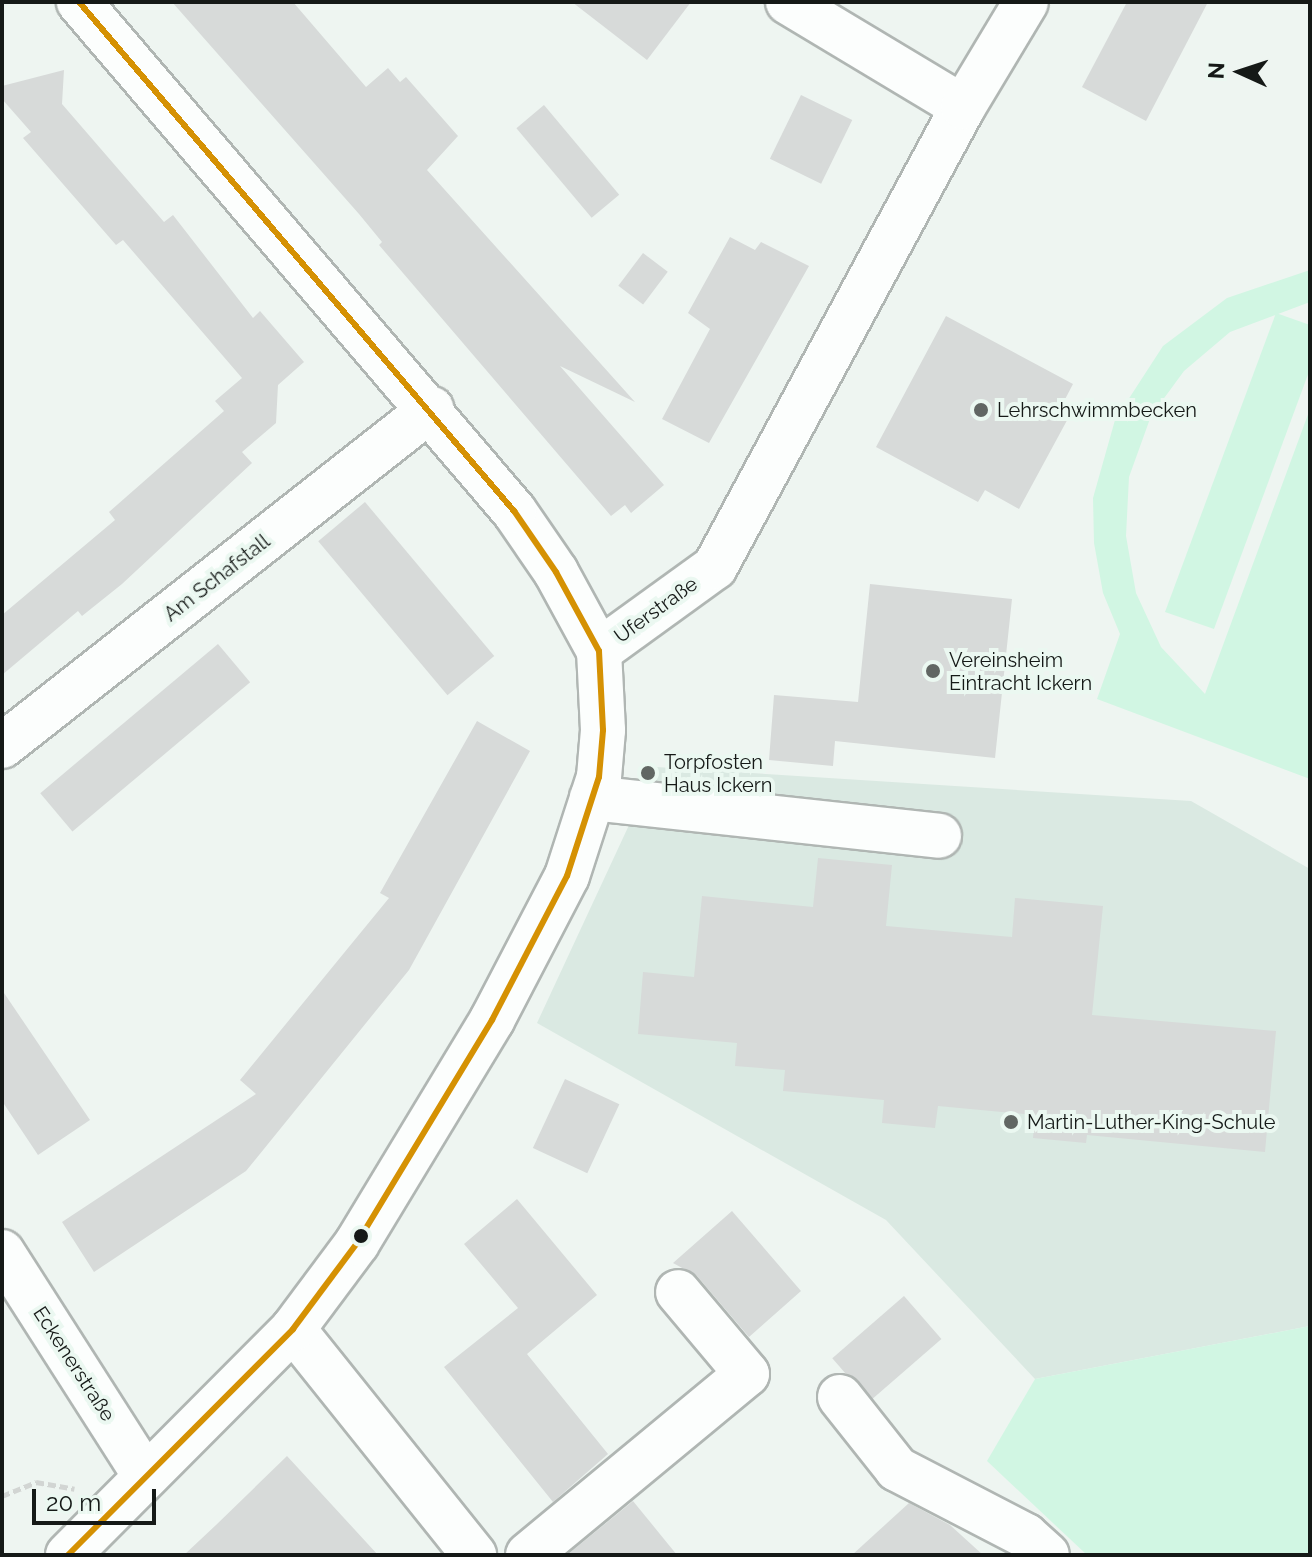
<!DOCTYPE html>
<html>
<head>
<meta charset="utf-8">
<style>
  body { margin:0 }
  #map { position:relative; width:1312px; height:1557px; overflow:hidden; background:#eef5f1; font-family:Raleway,sans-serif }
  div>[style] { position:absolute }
  .built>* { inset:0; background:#dae9e2 }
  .green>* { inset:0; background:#d1f6e3 }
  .building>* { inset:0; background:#d7dad9; transform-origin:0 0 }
  .path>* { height:5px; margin-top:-2.5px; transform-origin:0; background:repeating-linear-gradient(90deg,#d2d5d3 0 8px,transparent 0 12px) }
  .roads { filter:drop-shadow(2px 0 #b0b6b3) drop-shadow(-2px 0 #b0b6b3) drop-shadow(0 2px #b0b6b3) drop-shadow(0 -2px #b0b6b3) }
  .minor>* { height:44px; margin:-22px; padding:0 22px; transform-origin:22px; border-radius:22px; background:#fcfefd }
  .major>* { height:44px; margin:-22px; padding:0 22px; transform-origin:22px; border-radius:22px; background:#fcfefd }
  .bus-1>* { height:6px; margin:-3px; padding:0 3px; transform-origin:3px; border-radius:3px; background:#d59103 }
  .dots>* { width:22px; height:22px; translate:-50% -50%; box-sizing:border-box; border:4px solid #ebf8f1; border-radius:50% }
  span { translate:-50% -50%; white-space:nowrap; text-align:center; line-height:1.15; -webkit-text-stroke:8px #ebf8f1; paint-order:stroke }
  .poi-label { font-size:20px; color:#151917 }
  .left { translate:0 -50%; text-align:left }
  .street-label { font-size:20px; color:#151917 }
  .frame { position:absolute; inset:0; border:4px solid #151917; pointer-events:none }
  .north { position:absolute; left:1200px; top:32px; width:80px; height:80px; -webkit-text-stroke:6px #ebf8f1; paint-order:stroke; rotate:273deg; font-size:22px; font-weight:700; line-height:32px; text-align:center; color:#151917 }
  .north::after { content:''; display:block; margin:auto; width:28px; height:36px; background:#151917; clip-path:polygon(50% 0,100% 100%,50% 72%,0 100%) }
  .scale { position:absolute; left:32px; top:1489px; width:124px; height:36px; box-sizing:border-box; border:4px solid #151917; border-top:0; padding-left:10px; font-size:24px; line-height:28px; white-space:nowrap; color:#151917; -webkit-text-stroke:6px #ebf8f1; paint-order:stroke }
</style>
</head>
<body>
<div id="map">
  <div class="built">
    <div style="clip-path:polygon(656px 767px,1191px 801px,1310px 869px,1310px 1326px,1035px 1379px,886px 1220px,537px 1023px)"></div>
  </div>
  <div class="green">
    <div style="clip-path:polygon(1310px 270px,1310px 302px,1230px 332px,1184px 371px,1151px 416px,1129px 477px,1126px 536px,1136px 593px,1161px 647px,1205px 694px,1310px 409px,1310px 779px,1097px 699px,1120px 634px,1103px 593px,1094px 543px,1093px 498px,1115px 420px,1163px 346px,1227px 298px)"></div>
    <div style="clip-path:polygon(1276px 313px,1310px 325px,1310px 369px,1214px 629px,1165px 612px)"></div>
    <div style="clip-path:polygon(1310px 1326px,1310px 1555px,1087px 1555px,987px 1461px,1035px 1379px)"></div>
  </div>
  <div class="building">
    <div style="clip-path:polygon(172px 2px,293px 2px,366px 87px,388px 68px,400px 82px,406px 77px,458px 136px,427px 170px,635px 402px,560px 366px,664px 485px,631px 513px,625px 505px,611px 516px,379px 245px,382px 242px,359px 214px)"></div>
    <div style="clip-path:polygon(572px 2px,691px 2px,647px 60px)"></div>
    <div style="clip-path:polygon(1127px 2px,1208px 2px,1146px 121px,1082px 87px)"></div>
    <div style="clip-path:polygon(64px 70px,62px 104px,164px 222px,173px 215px,253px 318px,260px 311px,304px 362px,278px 385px,276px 423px,242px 452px,252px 463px,122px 584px,82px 616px,78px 611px,2px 675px,2px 615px,115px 520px,109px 512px,224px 411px,215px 401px,242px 378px,123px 240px,116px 245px,23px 138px,31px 132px,2px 99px,2px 86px)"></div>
    <div style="left:801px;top:95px;width:57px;height:71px;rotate:26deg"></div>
    <div style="left:544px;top:105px;width:117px;height:36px;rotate:50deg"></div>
    <div style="clip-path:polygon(730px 237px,755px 250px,761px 242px,809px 266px,709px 443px,662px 419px,710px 329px,688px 313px)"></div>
    <div style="left:643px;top:253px;width:31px;height:41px;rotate:37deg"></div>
    <div style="clip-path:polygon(946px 316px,1073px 384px,1061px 407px,1071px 413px,1019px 509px,985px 490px,978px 502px,876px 447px)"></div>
    <div style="left:365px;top:502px;width:201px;height:61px;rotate:50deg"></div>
    <div style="clip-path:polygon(870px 584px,1012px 599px,995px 758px,835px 741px,833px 766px,769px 760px,774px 695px,858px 702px)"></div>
    <div style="left:218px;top:644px;width:50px;height:232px;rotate:50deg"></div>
    <div style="clip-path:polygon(477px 721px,530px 751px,409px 970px,246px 1171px,94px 1272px,62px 1222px,256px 1094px,240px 1080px,389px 898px,380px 893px)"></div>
    <div style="clip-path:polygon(818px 858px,892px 865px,886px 926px,1012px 937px,1015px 898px,1103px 906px,1092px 1015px,1276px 1031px,1265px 1152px,1087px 1135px,1086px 1143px,1033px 1138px,1035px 1115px,938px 1106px,935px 1128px,882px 1123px,884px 1100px,783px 1091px,785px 1070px,735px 1066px,737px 1043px,638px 1034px,643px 972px,694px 977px,702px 896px,813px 907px)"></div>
    <div style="clip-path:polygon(2px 990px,90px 1120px,38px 1155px,2px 1101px)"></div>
    <div style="left:565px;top:1079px;width:60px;height:76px;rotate:25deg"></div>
    <div style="clip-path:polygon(517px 1199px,597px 1295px,527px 1354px,608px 1454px,553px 1502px,444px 1367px,518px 1308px,464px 1244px)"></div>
    <div style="clip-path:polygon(732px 1211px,801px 1291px,749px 1337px,697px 1276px,673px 1263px)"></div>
    <div style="left:904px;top:1296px;width:57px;height:95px;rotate:49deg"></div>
    <div style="clip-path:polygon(287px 1456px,378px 1555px,184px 1555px,216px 1525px)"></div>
    <div style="clip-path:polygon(633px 1501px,677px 1555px,567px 1555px)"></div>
    <div style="clip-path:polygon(909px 1503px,950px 1525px,983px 1555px,852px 1555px)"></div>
  </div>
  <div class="path">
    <div style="left:2px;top:1496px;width:37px;rotate:-22deg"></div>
    <div style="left:36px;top:1482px;width:39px;rotate:10deg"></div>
  </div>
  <div class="roads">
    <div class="minor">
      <div style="left:788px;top:2px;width:204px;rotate:31deg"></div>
      <div style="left:599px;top:651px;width:143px;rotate:-35.9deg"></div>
      <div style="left:715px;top:567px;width:523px;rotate:-61.67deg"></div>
      <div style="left:963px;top:107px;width:122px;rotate:-59deg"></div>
      <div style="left:2px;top:746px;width:546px;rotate:-38.15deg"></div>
      <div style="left:592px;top:798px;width:349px;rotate:6.2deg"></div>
      <div style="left:2px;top:1252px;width:266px;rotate:57.4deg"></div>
      <div style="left:293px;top:1329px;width:290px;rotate:51.3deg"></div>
      <div style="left:840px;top:1397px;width:92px;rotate:51.6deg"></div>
      <div style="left:897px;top:1469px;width:145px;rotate:27.4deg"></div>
      <div style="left:1026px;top:1536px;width:28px;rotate:42deg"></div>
      <div style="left:528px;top:1555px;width:284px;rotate:-39.6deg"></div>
      <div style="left:747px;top:1374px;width:107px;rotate:-130.1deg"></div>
    </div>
    <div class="major">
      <div style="left:68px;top:1555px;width:319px;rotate:-45.1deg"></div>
      <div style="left:293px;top:1329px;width:107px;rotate:-53.3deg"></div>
      <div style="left:357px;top:1243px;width:261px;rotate:-58.8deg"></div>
      <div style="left:492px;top:1020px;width:162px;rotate:-62.5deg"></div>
      <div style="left:567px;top:876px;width:104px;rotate:-72.1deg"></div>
      <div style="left:599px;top:777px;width:47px;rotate:-85.1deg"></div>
      <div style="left:603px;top:730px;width:79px;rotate:-92.9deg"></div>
      <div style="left:599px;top:651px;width:90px;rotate:-118.6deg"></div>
      <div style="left:556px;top:572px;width:74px;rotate:-124.5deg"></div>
      <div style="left:514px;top:511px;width:670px;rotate:-130.52deg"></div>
    </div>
  </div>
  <div class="bus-1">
    <div style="left:68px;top:1555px;width:319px;rotate:-45.1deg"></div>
    <div style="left:293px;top:1329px;width:107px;rotate:-53.3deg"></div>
    <div style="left:357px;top:1243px;width:261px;rotate:-58.8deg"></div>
    <div style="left:492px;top:1020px;width:162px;rotate:-62.5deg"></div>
    <div style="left:567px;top:876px;width:104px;rotate:-72.1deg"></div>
    <div style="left:599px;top:777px;width:47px;rotate:-85.1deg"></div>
    <div style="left:603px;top:730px;width:79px;rotate:-92.9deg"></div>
    <div style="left:599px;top:651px;width:90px;rotate:-118.6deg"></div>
    <div style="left:556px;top:572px;width:74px;rotate:-124.5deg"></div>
    <div style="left:514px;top:511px;width:670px;rotate:-130.52deg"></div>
  </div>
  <div class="dots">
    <div style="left:981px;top:410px;background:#616663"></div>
    <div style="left:933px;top:671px;background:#616663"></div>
    <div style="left:648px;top:773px;background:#616663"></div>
    <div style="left:1011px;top:1122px;background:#616663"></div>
    <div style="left:361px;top:1236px;background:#151917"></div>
  </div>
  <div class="poi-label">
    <span class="left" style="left:997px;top:410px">Lehrschwimmbecken</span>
    <span class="left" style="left:949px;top:672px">Vereinsheim<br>Eintracht Ickern</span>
    <span class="left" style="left:664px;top:774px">Torpfosten<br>Haus Ickern</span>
    <span class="left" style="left:1027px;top:1122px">Martin-Luther-King-Schule</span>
  </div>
  <div class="street-label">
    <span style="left:217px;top:578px;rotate:-38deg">Am Schafstall</span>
    <span style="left:656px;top:610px;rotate:-36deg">Uferstraße</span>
    <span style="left:74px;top:1364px;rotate:57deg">Eckenerstraße</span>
  </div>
  <div class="frame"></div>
  <div class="north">N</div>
  <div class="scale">20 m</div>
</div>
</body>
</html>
